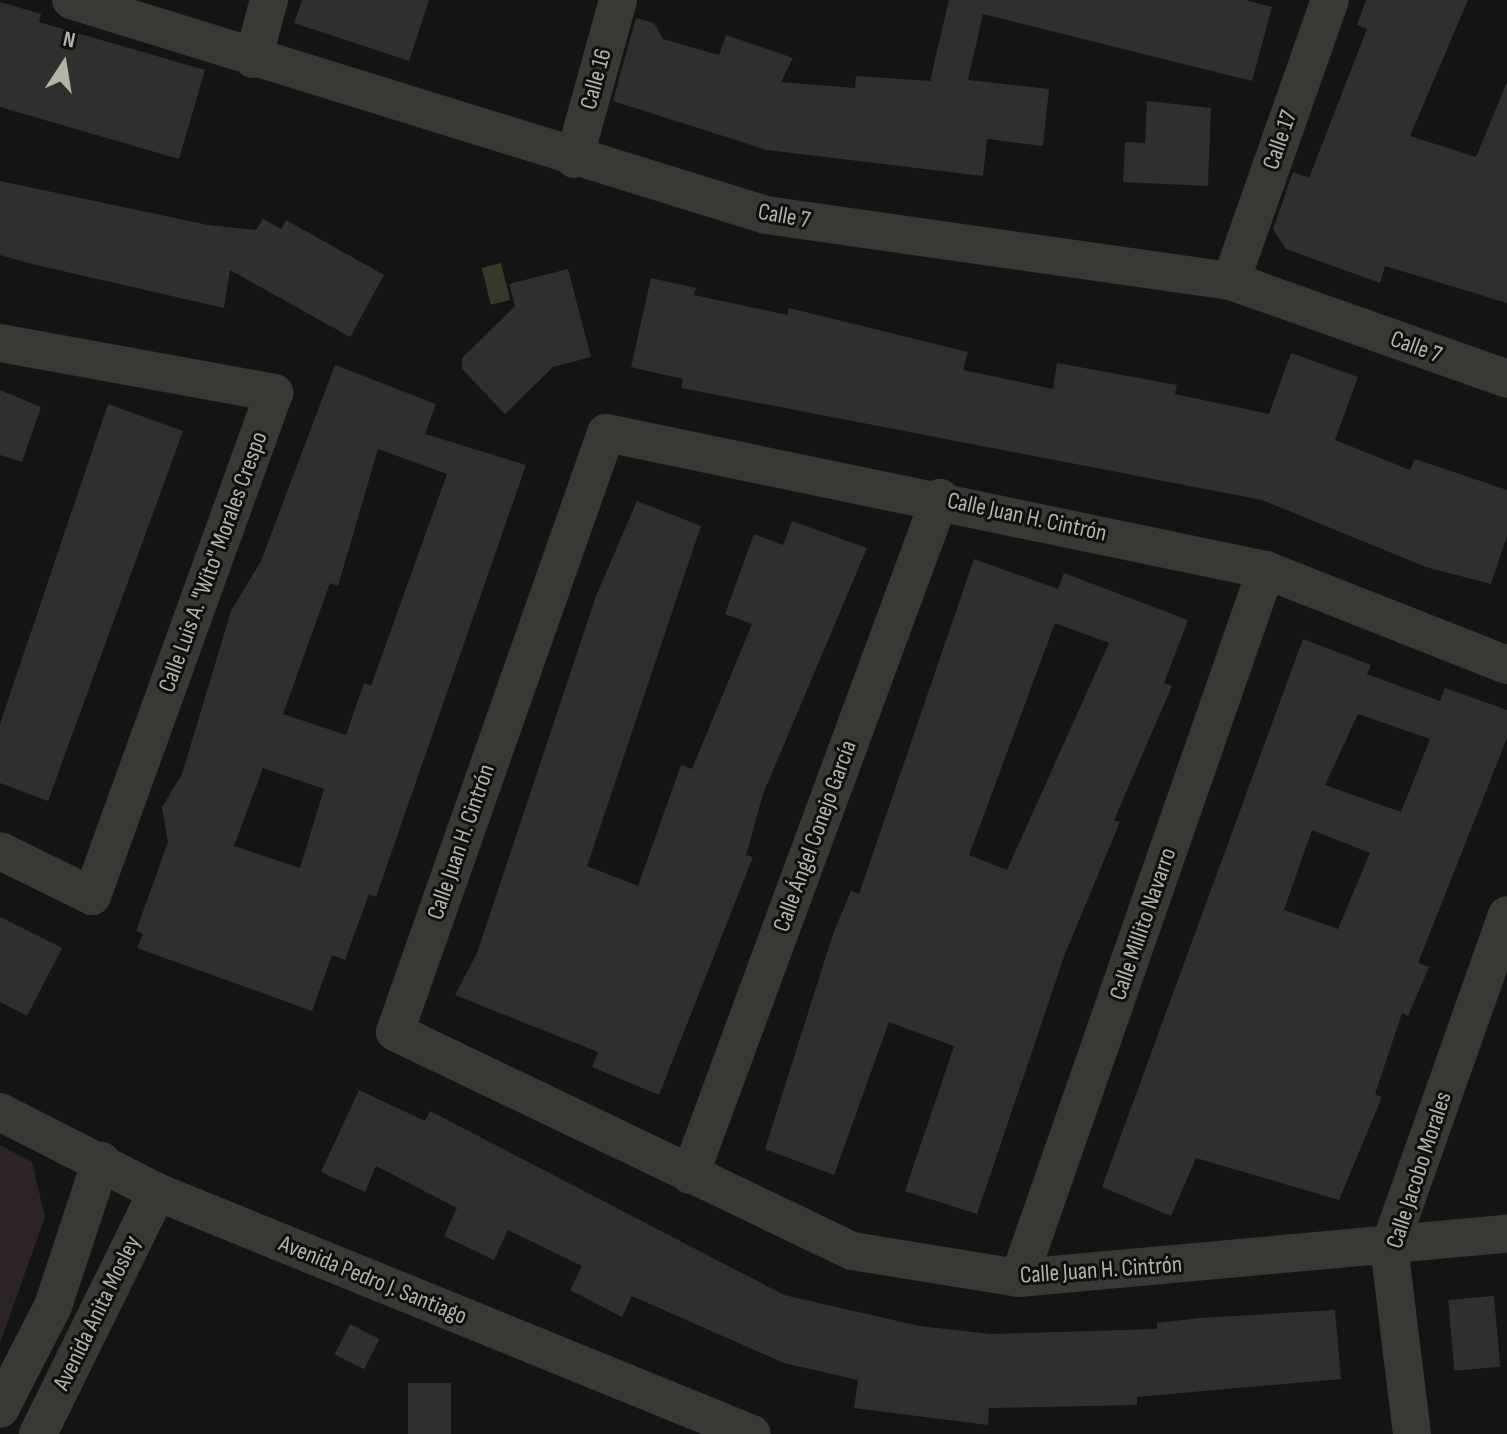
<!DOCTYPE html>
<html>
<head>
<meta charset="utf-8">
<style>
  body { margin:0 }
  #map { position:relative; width:1507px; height:1434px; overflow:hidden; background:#131413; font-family:"Sofia Sans Condensed",sans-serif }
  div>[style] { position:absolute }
  .green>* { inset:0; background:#2c2326 }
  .water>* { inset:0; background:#383829; transform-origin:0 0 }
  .building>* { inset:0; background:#2f302e; transform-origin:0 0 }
  .minor>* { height:38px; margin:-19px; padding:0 19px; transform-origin:19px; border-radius:19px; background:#373934 }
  span { translate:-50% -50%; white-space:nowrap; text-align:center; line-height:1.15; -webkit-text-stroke:6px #0e0f0e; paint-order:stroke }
  .street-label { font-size:24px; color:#b0b5a4 }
  .north { position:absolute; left:24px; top:24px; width:80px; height:80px; -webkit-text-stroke:6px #0e0f0e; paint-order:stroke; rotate:12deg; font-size:22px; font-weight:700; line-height:32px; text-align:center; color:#b0b5a4 }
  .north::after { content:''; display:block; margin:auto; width:28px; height:36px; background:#b0b5a4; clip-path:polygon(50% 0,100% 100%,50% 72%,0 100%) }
</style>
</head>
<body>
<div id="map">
  <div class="green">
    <div style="clip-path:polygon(0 1145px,32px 1162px,45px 1217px,0 1343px)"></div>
  </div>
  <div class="water">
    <div style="left:501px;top:263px;width:38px;height:20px;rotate:76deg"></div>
  </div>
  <div class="building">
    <div style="clip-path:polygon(302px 0,429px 0,409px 61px,294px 23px)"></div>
    <div style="clip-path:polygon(949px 0,1246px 0,1272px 7px,1252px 81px,983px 14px,968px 80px,1049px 89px,1043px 146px,987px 139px,983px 176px,767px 150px,613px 101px,636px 18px,654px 23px,663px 39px,719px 55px,726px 35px,793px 58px,781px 82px,855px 88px,856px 76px,930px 81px)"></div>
    <div style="clip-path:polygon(1366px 0,1468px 0,1410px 136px,1476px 157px,1507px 82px,1507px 303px,1385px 266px,1380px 283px,1286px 249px,1273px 229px,1293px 172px,1309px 178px,1367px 29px,1357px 25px)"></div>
    <div style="clip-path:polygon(0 2px,41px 14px,39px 22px,205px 70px,179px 159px,0 107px)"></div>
    <div style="clip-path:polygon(1147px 101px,1211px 108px,1208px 186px,1123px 182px,1125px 142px,1145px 143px)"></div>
    <div style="clip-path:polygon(0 181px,208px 225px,256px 230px,263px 219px,281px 229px,286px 220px,384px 275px,350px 337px,230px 270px,224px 308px,28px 263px,0 255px)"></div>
    <div style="clip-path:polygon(568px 269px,591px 357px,553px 367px,505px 414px,462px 369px,462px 358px,515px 306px,509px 284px)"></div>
    <div style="clip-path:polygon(651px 278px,696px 288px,694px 295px,787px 315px,789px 308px,968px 352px,963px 370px,1053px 389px,1057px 363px,1177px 385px,1175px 394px,1269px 414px,1291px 353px,1358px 377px,1335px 440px,1410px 470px,1415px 459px,1507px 490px,1507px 536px,1491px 584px,1426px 567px,1262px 500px,681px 388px,683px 379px,631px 367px)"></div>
    <div style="clip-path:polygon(evenodd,335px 365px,436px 404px,425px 434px,526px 465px,376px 897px,369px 894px,345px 960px,332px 955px,312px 1011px,137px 948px,143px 934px,136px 931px,168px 842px,162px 807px,182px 774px,231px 611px,261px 561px,335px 365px,378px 449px,447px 474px,371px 686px,364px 683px,346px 735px,283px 714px,330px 583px,338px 586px,378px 449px,335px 365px,263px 768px,324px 789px,300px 868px,234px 846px,263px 768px)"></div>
    <div style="clip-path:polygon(0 390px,41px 407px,22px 462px,0 455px)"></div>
    <div style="clip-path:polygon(108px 404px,183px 431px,48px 801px,0 783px,0 724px)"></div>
    <div style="clip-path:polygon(637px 501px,701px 526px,587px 866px,638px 886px,681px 765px,692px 769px,752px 624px,725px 614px,754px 534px,783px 545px,792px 521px,867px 548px,763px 794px,746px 855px,753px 857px,659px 1095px,592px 1067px,598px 1052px,455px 995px,477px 953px,596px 596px)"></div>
    <div style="clip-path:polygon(evenodd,974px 559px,1058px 589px,1064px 573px,1188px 620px,1164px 683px,1172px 686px,1114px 820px,1120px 822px,1065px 954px,977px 1214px,905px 1191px,954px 1046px,889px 1022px,834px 1175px,765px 1149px,833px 934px,851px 891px,859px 894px,974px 559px,1055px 623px,1109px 643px,1007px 870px,969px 855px,1055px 623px)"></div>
    <div style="clip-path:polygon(evenodd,1303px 639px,1371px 665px,1367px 674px,1440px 701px,1445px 688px,1507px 710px,1507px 738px,1418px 963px,1429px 967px,1408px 1016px,1402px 1013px,1375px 1094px,1382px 1097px,1339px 1200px,1196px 1158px,1171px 1216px,1102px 1187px,1303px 639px,1358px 714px,1430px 739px,1401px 812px,1325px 785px,1358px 714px,1303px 639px,1312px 830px,1370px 853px,1338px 929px,1284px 910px,1312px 830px)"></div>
    <div style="clip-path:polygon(0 917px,62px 948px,27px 1016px,0 1002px)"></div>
    <div style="clip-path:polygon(359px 1090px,425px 1121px,430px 1111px,784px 1295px,919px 1326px,991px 1334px,1157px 1329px,1157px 1323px,1199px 1318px,1335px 1310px,1341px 1379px,1137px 1397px,1137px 1405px,989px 1408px,988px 1425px,854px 1408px,858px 1380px,784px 1363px,632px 1296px,622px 1317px,570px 1290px,582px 1266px,508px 1230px,494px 1260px,444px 1236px,457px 1208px,376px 1166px,365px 1192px,321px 1172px)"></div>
    <div style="left:1494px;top:1296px;width:71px;height:46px;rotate:85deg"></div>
    <div style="left:350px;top:1324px;width:33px;height:34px;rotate:27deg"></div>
    <div style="left:408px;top:1383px;width:43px;height:51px"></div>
  </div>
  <div class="minor">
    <div style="left:71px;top:0;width:727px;rotate:17.19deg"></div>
    <div style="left:766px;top:215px;width:470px;rotate:8.1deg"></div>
    <div style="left:1231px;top:281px;width:293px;rotate:19.5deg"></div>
    <div style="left:253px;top:59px;width:61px;rotate:-74.8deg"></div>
    <div style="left:574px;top:159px;width:165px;rotate:-74.5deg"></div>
    <div style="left:1231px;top:281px;width:298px;rotate:-70.6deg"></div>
    <div style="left:0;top:343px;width:279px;rotate:10.3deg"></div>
    <div style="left:274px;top:393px;width:535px;rotate:109.89deg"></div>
    <div style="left:92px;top:896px;width:102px;rotate:-153.9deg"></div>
    <div style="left:1507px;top:665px;width:259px;rotate:-158.5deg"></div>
    <div style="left:1266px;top:570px;width:674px;rotate:-168.27deg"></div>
    <div style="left:606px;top:433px;width:635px;rotate:109.41deg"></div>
    <div style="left:395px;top:1032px;width:507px;rotate:25.6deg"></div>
    <div style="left:852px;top:1251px;width:169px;rotate:9.2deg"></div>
    <div style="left:1019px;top:1278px;width:490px;rotate:-5.2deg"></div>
    <div style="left:0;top:1112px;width:176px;rotate:27deg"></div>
    <div style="left:157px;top:1192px;width:642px;rotate:22.13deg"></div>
    <div style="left:690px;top:1175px;width:722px;rotate:-69.73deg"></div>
    <div style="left:1019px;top:1278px;width:750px;rotate:-70.77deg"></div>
    <div style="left:0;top:1409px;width:116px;rotate:-62.8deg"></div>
    <div style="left:53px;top:1306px;width:153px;rotate:-71.7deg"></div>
    <div style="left:38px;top:1434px;width:270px;rotate:-63.8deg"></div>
    <div style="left:1412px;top:1434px;width:187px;rotate:-97deg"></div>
    <div style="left:1389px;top:1248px;width:353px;rotate:-70.5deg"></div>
  </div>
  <div class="street-label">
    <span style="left:596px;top:79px;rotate:-75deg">Calle 16</span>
    <span style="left:1280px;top:140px;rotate:-71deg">Calle 17</span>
    <span style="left:784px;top:216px;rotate:10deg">Calle 7</span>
    <span style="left:1416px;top:347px;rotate:20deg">Calle 7</span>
    <span style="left:1027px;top:517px;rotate:12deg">Calle Juan H. Cintrón</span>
    <span style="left:213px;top:562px;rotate:-70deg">Calle Luis A. "Wito" Morales Crespo</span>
    <span style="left:815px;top:836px;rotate:-70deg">Calle Ángel Conejo García</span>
    <span style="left:461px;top:842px;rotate:-71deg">Calle Juan H. Cintrón</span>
    <span style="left:1143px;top:924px;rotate:-71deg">Calle Millito Navarro</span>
    <span style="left:1419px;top:1170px;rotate:-72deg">Calle Jacobo Morales</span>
    <span style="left:1101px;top:1270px;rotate:-4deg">Calle Juan H. Cintrón</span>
    <span style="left:373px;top:1280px;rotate:22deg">Avenida Pedro J. Santiago</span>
    <span style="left:97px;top:1313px;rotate:-64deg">Avenida Anita Mosley</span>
  </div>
  <div class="north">N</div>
</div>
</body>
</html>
